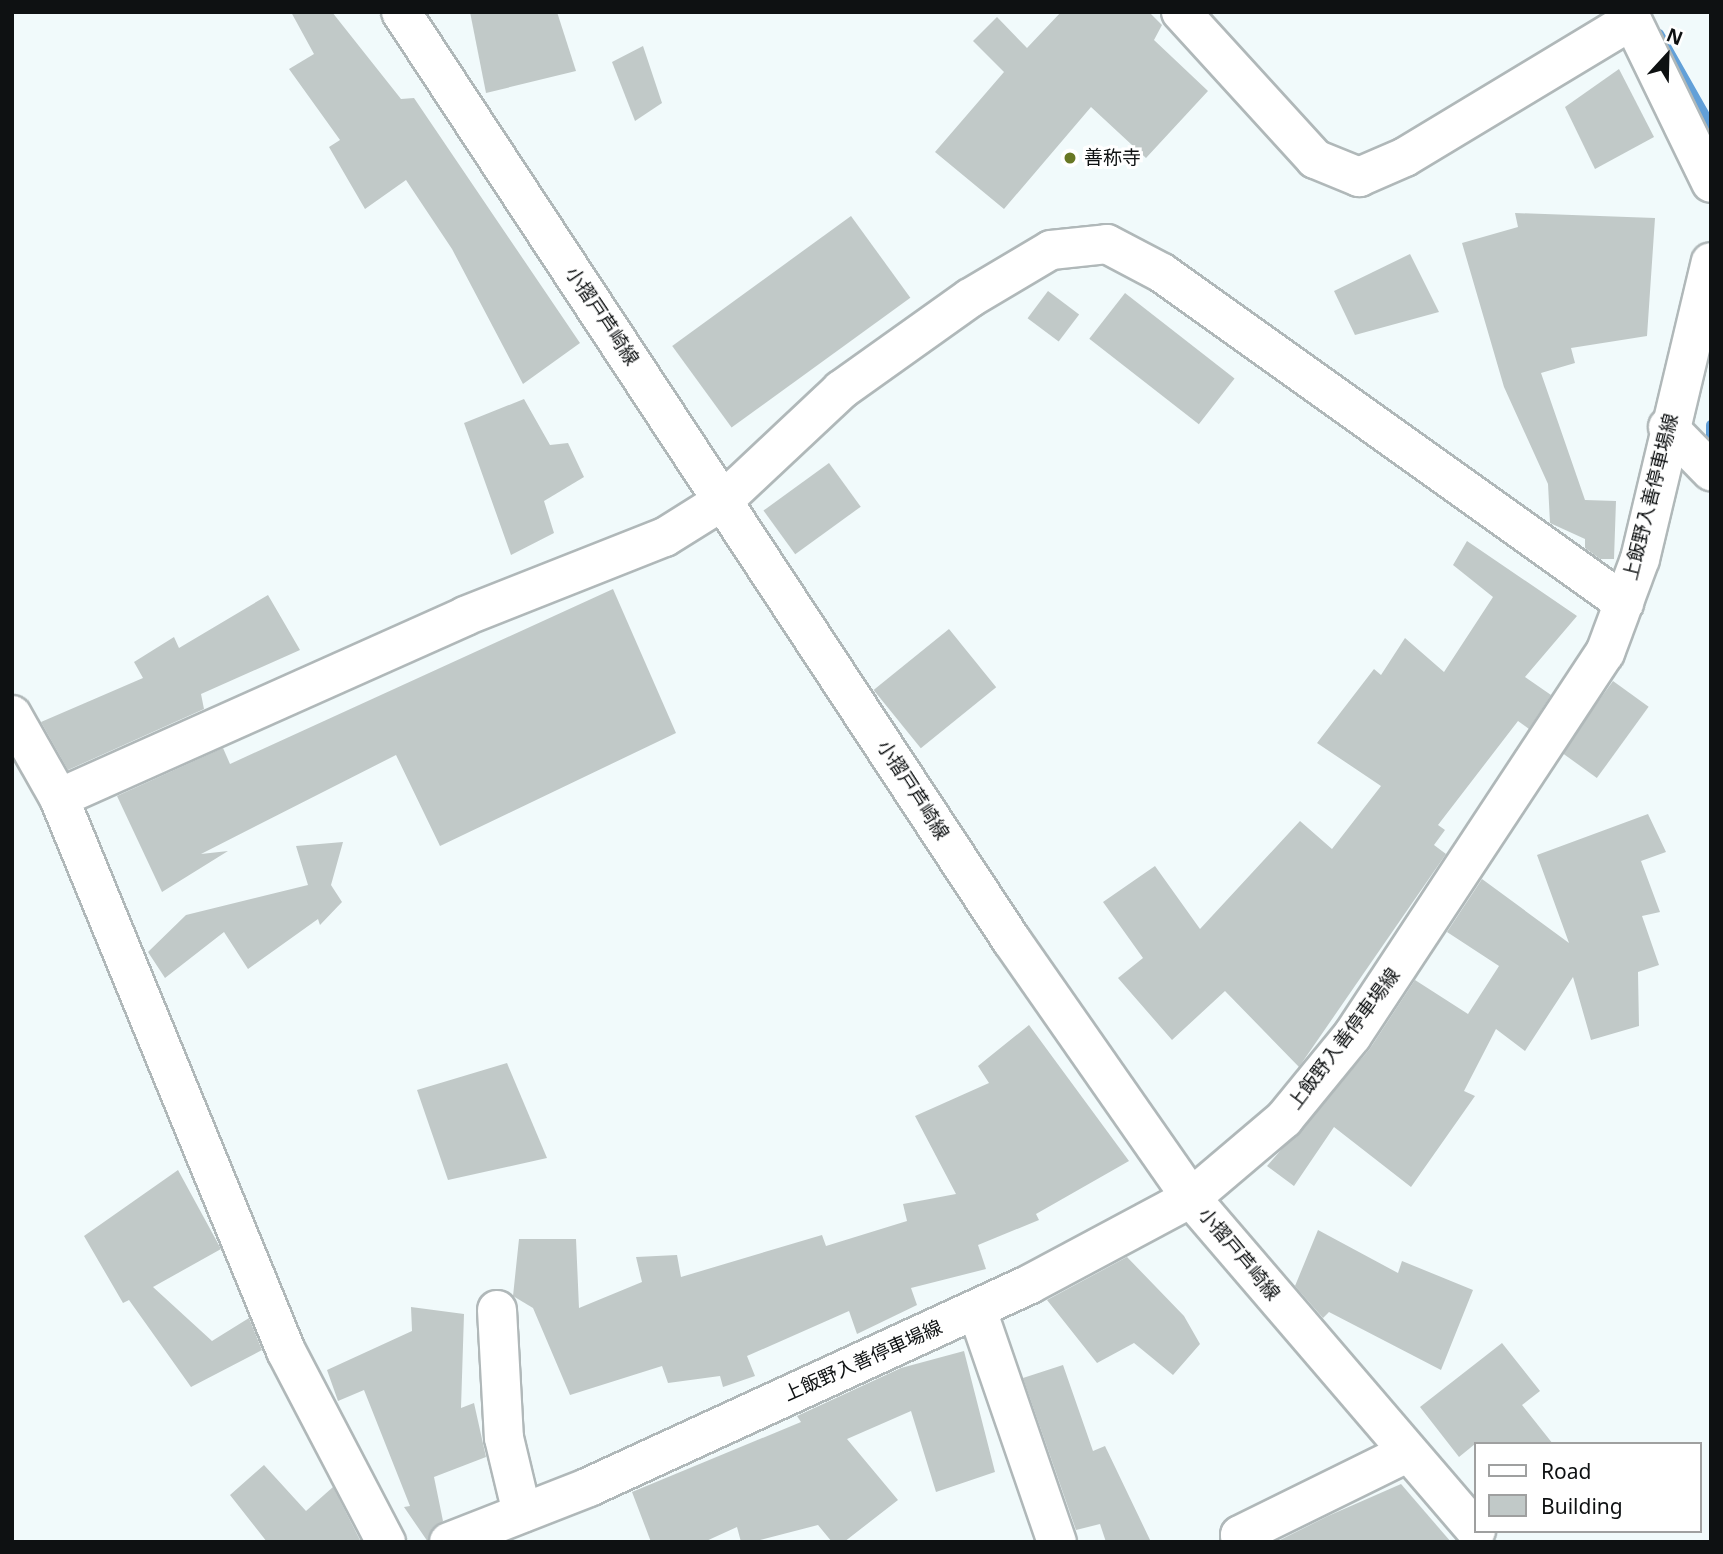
<!DOCTYPE html>
<html>
<head>
<meta charset="utf-8">
<style>
  body { margin:0 }
  #map { position:relative; width:1723px; height:1554px; overflow:hidden; background:#f1fafb; font-family:"Noto Sans","Noto Sans JP",sans-serif }
  div>[style] { position:absolute }
  .stream>* { height:10px; margin:-5px; padding:0 5px; transform-origin:5px; border-radius:5px; background:#62a0d8 }
  .building>* { inset:0; background:#c1c9c8; transform-origin:0 0 }
  .roads { filter:drop-shadow(2px 0 #b0b8b9) drop-shadow(-2px 0 #b0b8b9) drop-shadow(0 2px #b0b8b9) drop-shadow(0 -2px #b0b8b9) }
  .minor>* { height:38px; margin:-19px; padding:0 19px; transform-origin:19px; border-radius:19px; background:#fff }
  .secondary>* { height:38px; margin:-19px; padding:0 19px; transform-origin:19px; border-radius:19px; background:#fff }
  .dots>* { width:19px; height:19px; translate:-50% -50%; box-sizing:border-box; border:4px solid #fff; border-radius:50% }
  span { translate:-50% -50%; white-space:nowrap; text-align:center; line-height:1.15; -webkit-text-stroke:6px #fff; paint-order:stroke }
  .poi-label { font-size:19px; color:#0e1112 }
  .left { translate:0 -50%; text-align:left }
  .street-label { font-size:19px; color:#0e1112 }
  .frame { position:absolute; inset:0; border:14px solid #0e1112; pointer-events:none }
  .legend { position:absolute; left:1474px; top:1442px; width:228px; height:91px; box-sizing:border-box; background:#fff; border:2px solid #9fa0a0; margin:0; padding:9px 12px; list-style:none; font-size:21px; color:#0e1112 }
  .legend li { display:flex; align-items:center; gap:14px; height:35px }
  .legend b { width:35px; border:2px solid #9fa0a0 }
  .north { position:absolute; left:1632px; top:21px; width:70px; height:70px; -webkit-text-stroke:5px #fff; paint-order:stroke; rotate:22deg; font-size:19px; font-weight:700; line-height:28px; text-align:center; color:#0e1112 }
  .north::after { content:''; display:block; margin:auto; width:24px; height:32px; background:#0e1112; clip-path:polygon(50% 0,100% 100%,50% 72%,0 100%) }
</style>
</head>
<body>
<div id="map">
  <div class="stream">
    <div style="left:1659px;top:34px;width:106px;rotate:60.5deg"></div>
    <div style="left:1711px;top:425px;width:17px;rotate:90deg"></div>
  </div>
  <div class="building">
    <div style="clip-path:polygon(291px 12px,332px 12px,401px 99px,414px 98px,580px 343px,523px 384px,452px 249px,406px 180px,365px 209px,329px 147px,340px 140px,289px 69px,314px 54px)"></div>
    <div style="clip-path:polygon(470px 12px,557px 12px,576px 71px,486px 93px)"></div>
    <div style="clip-path:polygon(1061px 12px,1149px 12px,1162px 25px,1154px 40px,1208px 91px,1146px 158px,1091px 107px,1004px 209px,935px 152px,1004px 72px,973px 41px,997px 17px,1027px 48px)"></div>
    <div style="clip-path:polygon(643px 46px,662px 103px,635px 121px,612px 62px)"></div>
    <div style="clip-path:polygon(1619px 69px,1654px 137px,1595px 169px,1565px 107px)"></div>
    <div style="clip-path:polygon(1515px 213px,1655px 218px,1647px 336px,1571px 348px,1575px 363px,1541px 373px,1585px 500px,1616px 501px,1614px 559px,1600px 559px,1585px 548px,1585px 539px,1550px 523px,1548px 484px,1504px 387px,1462px 243px,1518px 227px)"></div>
    <div style="left:851px;top:216px;width:101px;height:221px;rotate:54deg"></div>
    <div style="clip-path:polygon(1410px 254px,1439px 312px,1355px 335px,1334px 291px)"></div>
    <div style="left:1048px;top:291px;width:39px;height:34px;rotate:37deg"></div>
    <div style="left:1125px;top:293px;width:139px;height:58px;rotate:38deg"></div>
    <div style="clip-path:polygon(524px 399px,550px 445px,568px 443px,584px 477px,544px 501px,554px 533px,511px 555px,464px 423px)"></div>
    <div style="left:829px;top:463px;width:54px;height:81px;rotate:54deg"></div>
    <div style="clip-path:polygon(1467px 541px,1577px 616px,1525px 677px,1551px 695px,1529px 729px,1518px 721px,1438px 825px,1445px 830px,1434px 845px,1446px 854px,1299px 1067px,1225px 991px,1172px 1040px,1118px 978px,1143px 958px,1103px 902px,1155px 866px,1200px 929px,1300px 821px,1332px 849px,1381px 786px,1317px 743px,1374px 669px,1381px 675px,1405px 638px,1444px 672px,1493px 597px,1453px 565px)"></div>
    <div style="clip-path:polygon(613px 589px,676px 733px,440px 846px,396px 755px,201px 854px,228px 851px,162px 892px,117px 796px,223px 748px,230px 764px)"></div>
    <div style="clip-path:polygon(268px 595px,300px 650px,201px 694px,204px 709px,68px 770px,41px 722px,143px 678px,134px 662px,174px 637px,179px 648px)"></div>
    <div style="left:949px;top:629px;width:75px;height:97px;rotate:51deg"></div>
    <div style="left:1613px;top:681px;width:44px;height:88px;rotate:36deg"></div>
    <div style="clip-path:polygon(1648px 814px,1666px 852px,1641px 861px,1660px 912px,1642px 916px,1659px 965px,1638px 972px,1639px 1026px,1591px 1040px,1573px 977px,1525px 1051px,1496px 1029px,1464px 1091px,1475px 1096px,1411px 1187px,1334px 1127px,1294px 1186px,1267px 1166px,1369px 1050px,1415px 980px,1468px 1014px,1499px 966px,1447px 932px,1482px 879px,1569px 943px,1537px 855px)"></div>
    <div style="clip-path:polygon(343px 842px,331px 885px,342px 902px,320px 925px,318px 919px,248px 969px,224px 932px,165px 978px,148px 952px,186px 915px,308px 885px,296px 846px)"></div>
    <div style="clip-path:polygon(1029px 1025px,1129px 1161px,1036px 1214px,1039px 1220px,978px 1245px,986px 1269px,911px 1288px,917px 1305px,857px 1334px,849px 1311px,747px 1356px,755px 1376px,723px 1387px,720px 1376px,668px 1383px,662px 1366px,570px 1395px,533px 1308px,513px 1296px,519px 1239px,576px 1239px,579px 1308px,642px 1282px,636px 1257px,677px 1255px,681px 1277px,822px 1235px,826px 1246px,907px 1221px,903px 1204px,956px 1194px,915px 1116px,989px 1083px,978px 1066px)"></div>
    <div style="clip-path:polygon(507px 1063px,547px 1158px,448px 1180px,417px 1090px)"></div>
    <div style="clip-path:polygon(178px 1170px,221px 1249px,153px 1287px,212px 1341px,249px 1318px,262px 1350px,191px 1387px,129px 1300px,123px 1303px,84px 1236px)"></div>
    <div style="clip-path:polygon(1318px 1230px,1398px 1273px,1402px 1261px,1473px 1290px,1441px 1370px,1329px 1312px,1323px 1318px,1295px 1286px)"></div>
    <div style="clip-path:polygon(1127px 1257px,1184px 1316px,1200px 1344px,1173px 1375px,1134px 1343px,1097px 1363px,1047px 1300px)"></div>
    <div style="clip-path:polygon(411px 1307px,464px 1314px,461px 1408px,474px 1403px,486px 1457px,434px 1477px,443px 1521px,428px 1542px,404px 1507px,410px 1506px,364px 1390px,338px 1401px,327px 1370px,412px 1331px)"></div>
    <div style="clip-path:polygon(1502px 1343px,1540px 1391px,1522px 1405px,1553px 1444px,1475px 1444px,1459px 1457px,1420px 1407px)"></div>
    <div style="clip-path:polygon(964px 1351px,995px 1472px,936px 1492px,911px 1411px,847px 1439px,898px 1500px,844px 1542px,832px 1542px,818px 1525px,752px 1542px,741px 1542px,737px 1527px,704px 1542px,651px 1542px,632px 1492px,801px 1422px,797px 1416px,901px 1368px)"></div>
    <div style="clip-path:polygon(1063px 1365px,1093px 1451px,1105px 1446px,1151px 1542px,1106px 1542px,1100px 1524px,1076px 1530px,1023px 1378px)"></div>
    <div style="clip-path:polygon(264px 1465px,306px 1511px,333px 1487px,361px 1542px,267px 1542px,230px 1495px)"></div>
    <div style="clip-path:polygon(1401px 1484px,1451px 1542px,1276px 1542px,1328px 1516px)"></div>
  </div>
  <div class="roads">
    <div class="minor">
      <div style="left:1181px;top:12px;width:199px;rotate:47.6deg"></div>
      <div style="left:1315px;top:159px;width:48px;rotate:22.2deg"></div>
      <div style="left:1359px;top:177px;width:50px;rotate:-23.5deg"></div>
      <div style="left:1405px;top:157px;width:265px;rotate:-31.1deg"></div>
      <div style="left:1632px;top:20px;width:181px;rotate:64.1deg"></div>
      <div style="left:1668px;top:427px;width:62px;rotate:45.7deg"></div>
      <div style="left:12px;top:715px;width:95px;rotate:60.5deg"></div>
      <div style="left:59px;top:798px;width:598px;rotate:67.68deg"></div>
      <div style="left:286px;top:1351px;width:216px;rotate:62.4deg"></div>
      <div style="left:59px;top:798px;width:445px;rotate:-24.1deg"></div>
      <div style="left:465px;top:616px;width:215px;rotate:-21.6deg"></div>
      <div style="left:665px;top:537px;width:70px;rotate:-32.1deg"></div>
      <div style="left:724px;top:500px;width:161px;rotate:-43.2deg"></div>
      <div style="left:841px;top:390px;width:158px;rotate:-35.5deg"></div>
      <div style="left:970px;top:298px;width:94px;rotate:-30.7deg"></div>
      <div style="left:1051px;top:250px;width:56px;rotate:-6.1deg"></div>
      <div style="left:1107px;top:244px;width:62px;rotate:27.8deg"></div>
      <div style="left:1162px;top:273px;width:568px;rotate:35.54deg"></div>
      <div style="left:497px;top:1310px;width:128px;rotate:86.9deg"></div>
      <div style="left:504px;top:1438px;width:77px;rotate:76.5deg"></div>
      <div style="left:977px;top:1310px;width:245px;rotate:71deg"></div>
      <div style="left:1242px;top:1542px;width:7px;rotate:-106deg"></div>
      <div style="left:1240px;top:1535px;width:186px;rotate:-26.2deg"></div>
    </div>
    <div class="secondary">
      <div style="left:401px;top:12px;width:1112px;rotate:56.67deg"></div>
      <div style="left:1012px;top:941px;width:313px;rotate:55.1deg"></div>
      <div style="left:1191px;top:1198px;width:438px;rotate:49.4deg"></div>
      <div style="left:449px;top:1542px;width:150px;rotate:-21.4deg"></div>
      <div style="left:589px;top:1487px;width:485px;rotate:-24.7deg"></div>
      <div style="left:1030px;top:1284px;width:183px;rotate:-28.1deg"></div>
      <div style="left:1191px;top:1198px;width:122px;rotate:-40.3deg"></div>
      <div style="left:1284px;top:1119px;width:107px;rotate:-50.7deg"></div>
      <div style="left:1352px;top:1036px;width:459px;rotate:-56.6deg"></div>
      <div style="left:1605px;top:653px;width:100px;rotate:-69.6deg"></div>
      <div style="left:1640px;top:559px;width:305px;rotate:-76.6deg"></div>
    </div>
  </div>
  <div class="dots">
    <div style="left:1070px;top:158px;background:#677724"></div>
  </div>
  <div class="poi-label">
    <span class="left" style="left:1084px;top:158px">善称寺</span>
  </div>
  <div class="street-label">
    <span style="left:602px;top:316px;rotate:56deg">小摺戸芦崎線</span>
    <span style="left:1651px;top:497px;rotate:-76deg">上飯野入善停車場線</span>
    <span style="left:913px;top:790px;rotate:57deg">小摺戸芦崎線</span>
    <span style="left:1344px;top:1039px;rotate:-53deg">上飯野入善停車場線</span>
    <span style="left:1239px;top:1254px;rotate:50deg">小摺戸芦崎線</span>
    <span style="left:863px;top:1361px;rotate:-24deg">上飯野入善停車場線</span>
  </div>
  <div class="frame"></div>
  <ul class="legend">
  <li><b style="height:9px;background:#fff"></b>Road</li>
  <li><b style="height:19px;background:#c1c9c8"></b>Building</li>
  </ul>
  <div class="north">N</div>
</div>
</body>
</html>
